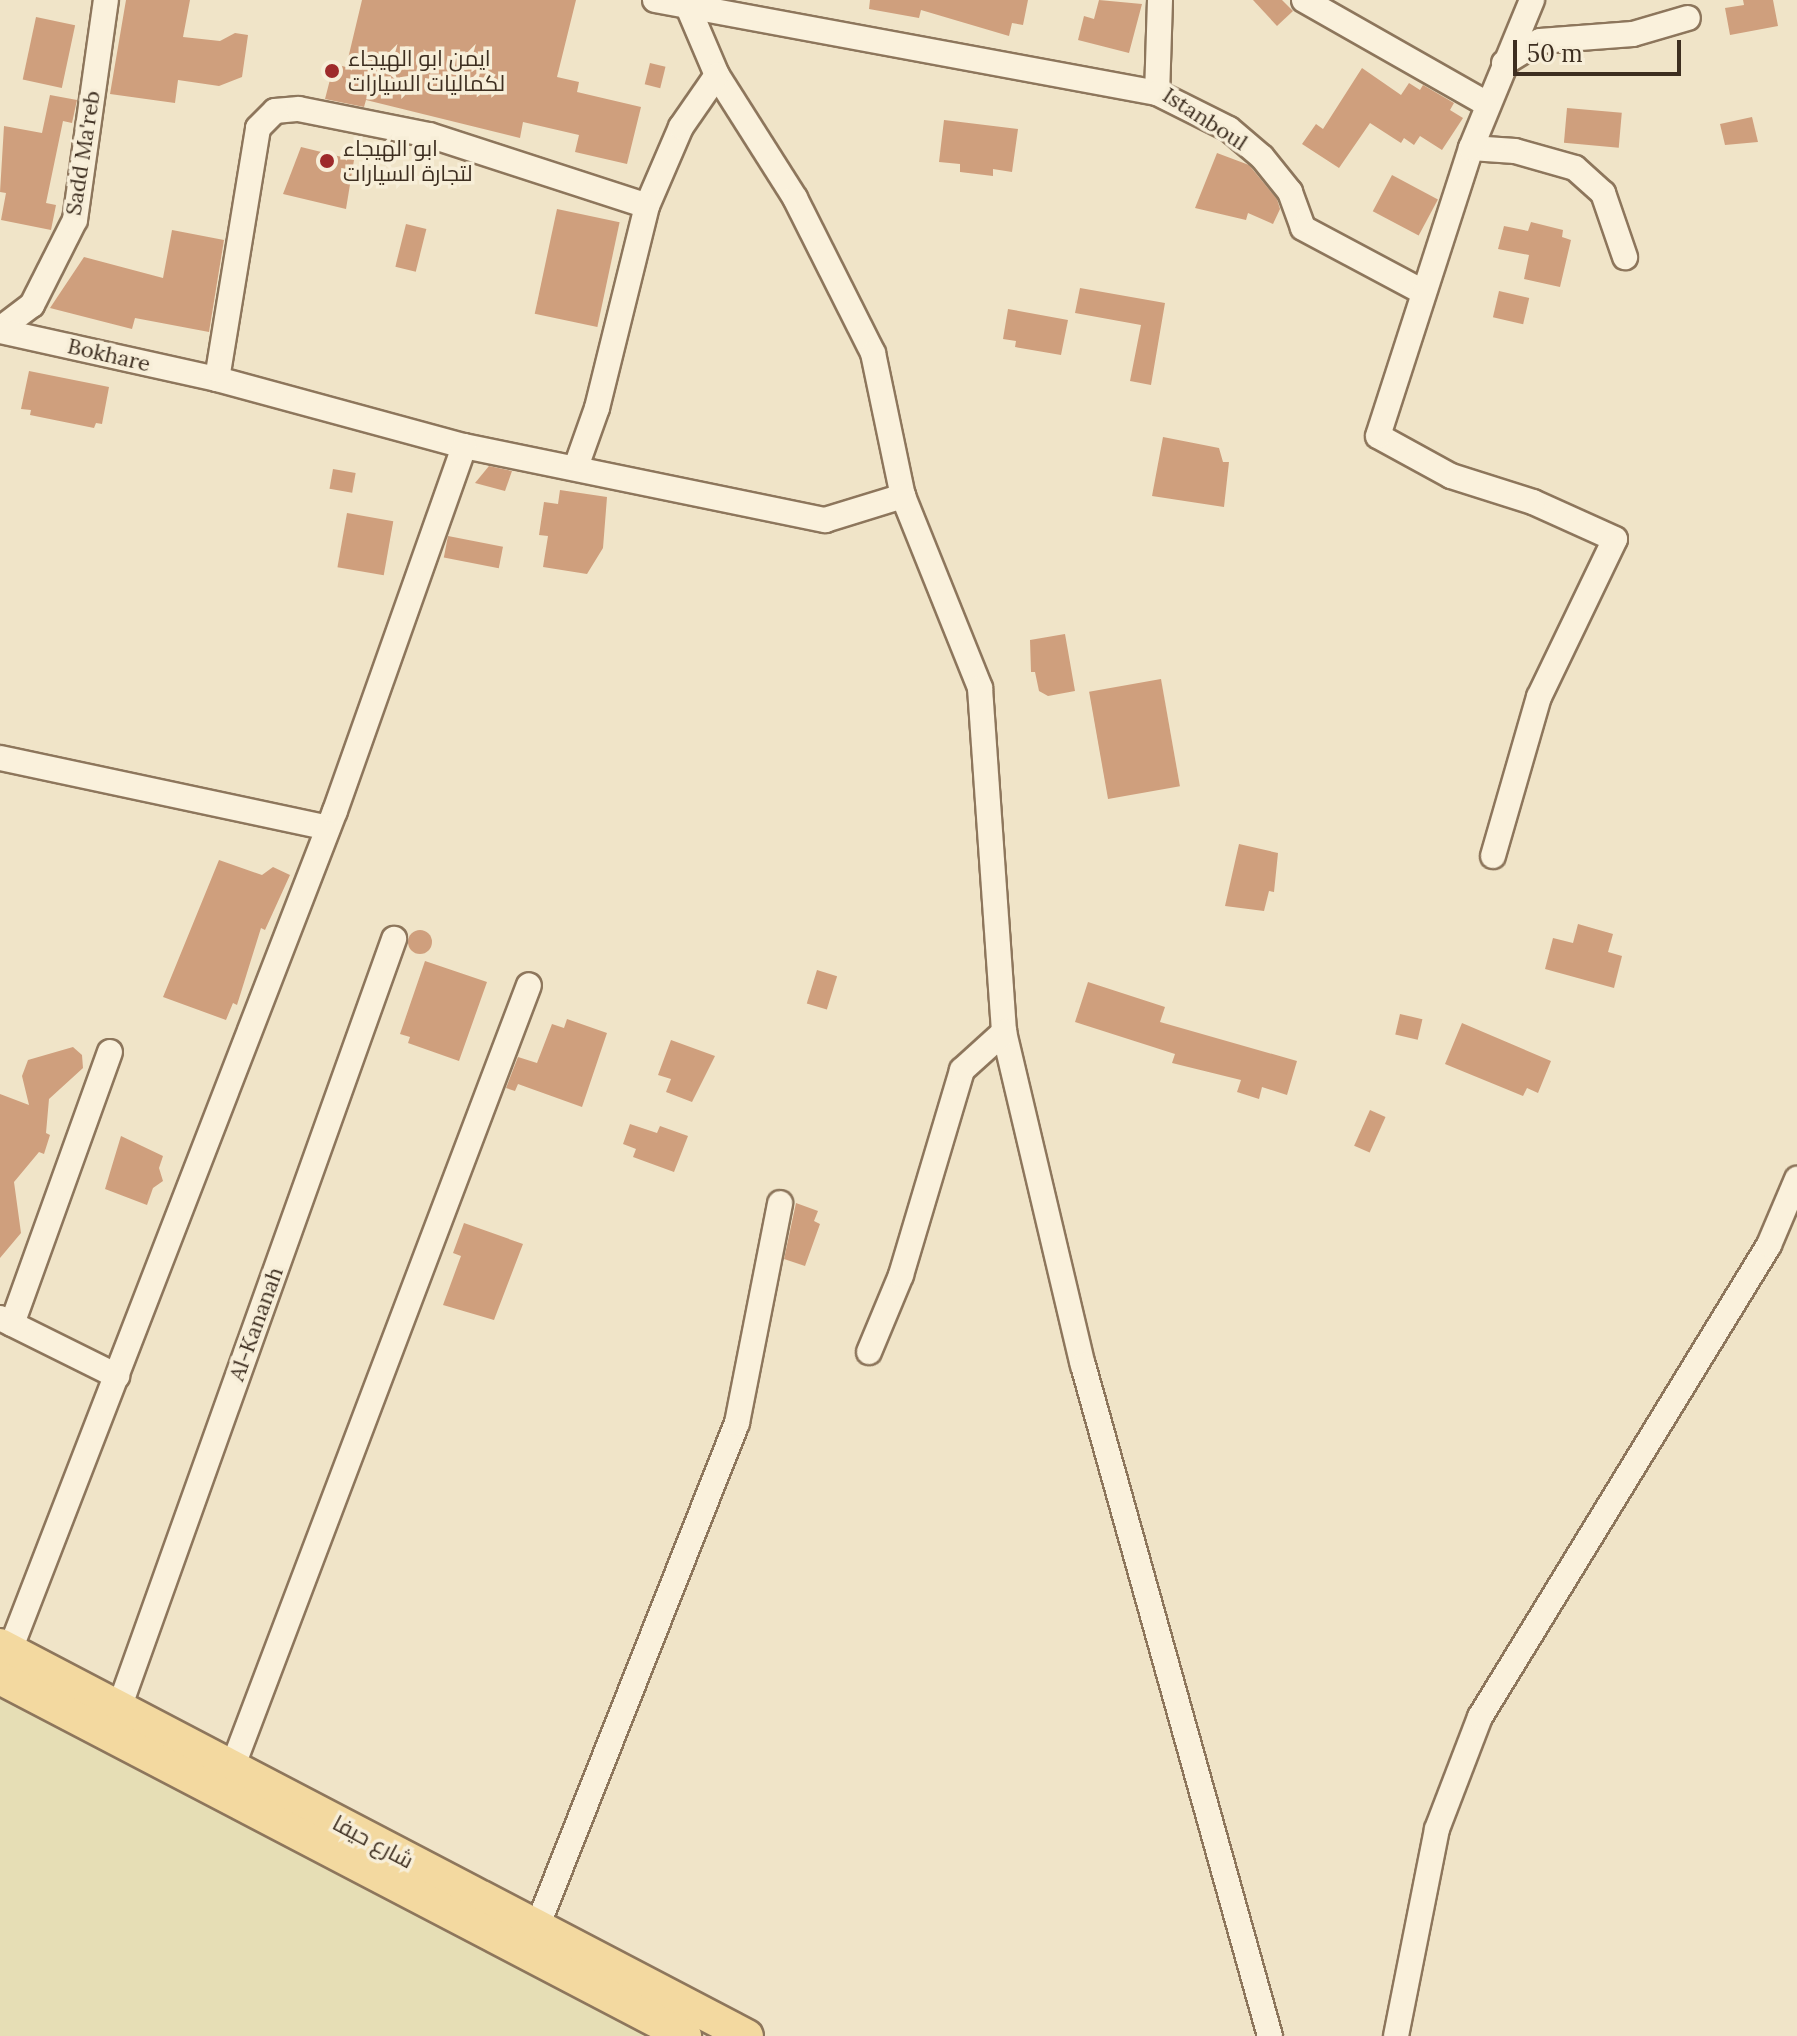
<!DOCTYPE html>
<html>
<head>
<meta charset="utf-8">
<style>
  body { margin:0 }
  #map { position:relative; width:1797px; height:2036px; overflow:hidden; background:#f0e4c8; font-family:Lora,Cairo,serif }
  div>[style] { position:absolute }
  .farmland>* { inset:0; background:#e6deb5 }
  .building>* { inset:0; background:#cf9f7d; transform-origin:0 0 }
  .round { border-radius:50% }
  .roads { filter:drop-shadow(2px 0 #8d765c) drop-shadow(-2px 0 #8d765c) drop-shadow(0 2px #8d765c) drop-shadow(0 -2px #8d765c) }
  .minor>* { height:24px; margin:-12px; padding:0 12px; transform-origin:12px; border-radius:12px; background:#faf1dc }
  .major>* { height:32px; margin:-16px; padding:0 16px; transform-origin:16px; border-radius:16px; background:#f3d9a0 }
  .dots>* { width:22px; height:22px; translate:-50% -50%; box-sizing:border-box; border:4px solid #f7eed8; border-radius:50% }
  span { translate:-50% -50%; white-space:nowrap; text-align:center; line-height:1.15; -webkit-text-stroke:7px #f7eed8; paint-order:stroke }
  .poi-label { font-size:22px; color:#3d2e20 }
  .left { translate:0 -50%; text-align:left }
  .street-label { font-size:22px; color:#3d2e20 }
  .scale { position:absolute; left:1513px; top:40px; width:168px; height:36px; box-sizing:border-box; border:4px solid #3d2e20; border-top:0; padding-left:10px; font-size:24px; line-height:28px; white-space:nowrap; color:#3d2e20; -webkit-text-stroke:6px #f7eed8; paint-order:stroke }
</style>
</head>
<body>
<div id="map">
  <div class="farmland">
    <div style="clip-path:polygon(0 1697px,646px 2036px,0 2036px)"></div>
  </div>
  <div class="building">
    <div style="clip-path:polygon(126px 0,190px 0,183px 37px,220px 41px,235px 33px,248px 35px,242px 77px,219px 86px,178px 80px,175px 103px,110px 94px)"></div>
    <div style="clip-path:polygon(362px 0,576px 0,557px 77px,579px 82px,577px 92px,641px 107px,627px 164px,575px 152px,579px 135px,523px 122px,520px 138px,366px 100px,364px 107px,325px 99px,334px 64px,346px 67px)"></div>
    <div style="clip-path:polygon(870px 0,1028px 0,1023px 25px,1012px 23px,1009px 36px,921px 10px,919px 18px,869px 9px)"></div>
    <div style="clip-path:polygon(1099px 0,1142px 4px,1129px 53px,1078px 40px,1084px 16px,1094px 19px)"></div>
    <div style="clip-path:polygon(1253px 0,1282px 0,1293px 11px,1277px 26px)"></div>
    <div style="clip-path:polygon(1743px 0,1773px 0,1778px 26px,1730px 35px,1725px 8px,1744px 5px)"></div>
    <div style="left:36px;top:17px;width:40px;height:64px;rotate:12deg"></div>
    <div style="left:650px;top:63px;width:16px;height:22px;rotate:14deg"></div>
    <div style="clip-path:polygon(1362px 68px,1401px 95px,1409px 83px,1420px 90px,1423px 85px,1454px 103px,1450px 110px,1463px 118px,1442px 150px,1420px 136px,1414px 145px,1404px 138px,1401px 143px,1370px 123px,1339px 168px,1302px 144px,1316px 124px,1323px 129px)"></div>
    <div style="clip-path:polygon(50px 95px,77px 100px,72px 123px,63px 121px,46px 203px,56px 205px,51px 230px,1px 220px,6px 193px,0 192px,4px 126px,42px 133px)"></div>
    <div style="left:1567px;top:108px;width:55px;height:35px;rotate:5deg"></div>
    <div style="clip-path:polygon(1752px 117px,1758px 142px,1725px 145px,1720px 124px)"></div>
    <div style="clip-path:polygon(944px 120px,1018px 129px,1012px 172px,993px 169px,993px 176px,960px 172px,960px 164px,939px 162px)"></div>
    <div style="clip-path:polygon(301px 147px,354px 160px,346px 209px,283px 194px)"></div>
    <div style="clip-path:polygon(1217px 153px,1249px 165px,1277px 199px,1280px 209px,1273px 224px,1248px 213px,1246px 220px,1195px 208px)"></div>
    <div style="left:1392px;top:175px;width:52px;height:41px;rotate:28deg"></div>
    <div style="left:557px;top:209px;width:64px;height:107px;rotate:12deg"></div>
    <div style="clip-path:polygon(1531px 222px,1563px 230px,1562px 237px,1571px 240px,1560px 287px,1524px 279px,1529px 255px,1498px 249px,1504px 226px,1528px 231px)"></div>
    <div style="left:406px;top:224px;width:21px;height:44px;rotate:14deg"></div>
    <div style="clip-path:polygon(172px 230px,224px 240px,209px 332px,135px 318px,132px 329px,50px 308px,84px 257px,163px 278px)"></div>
    <div style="clip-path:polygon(1080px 288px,1165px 303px,1151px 385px,1130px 381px,1141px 325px,1075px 313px)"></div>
    <div style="left:1499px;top:291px;width:31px;height:27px;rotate:13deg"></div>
    <div style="clip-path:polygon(1008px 309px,1068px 320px,1061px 355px,1015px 347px,1016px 341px,1003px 339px)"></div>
    <div style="clip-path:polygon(29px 371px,109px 387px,102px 424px,96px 423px,94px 428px,30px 415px,31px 410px,21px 409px)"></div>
    <div style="clip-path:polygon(1163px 437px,1219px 448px,1223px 462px,1229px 462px,1224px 507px,1152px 496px)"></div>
    <div style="clip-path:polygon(489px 466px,512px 471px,505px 491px,475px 483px)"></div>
    <div style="left:333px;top:469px;width:23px;height:20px;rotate:10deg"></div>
    <div style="clip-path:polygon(560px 490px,607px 497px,603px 548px,587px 574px,543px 567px,548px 536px,539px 535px,544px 502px,558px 504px)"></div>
    <div style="left:347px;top:513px;width:47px;height:55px;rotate:10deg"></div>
    <div style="left:448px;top:536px;width:56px;height:22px;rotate:11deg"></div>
    <div style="clip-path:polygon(1065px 634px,1075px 691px,1048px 696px,1039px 691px,1035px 672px,1031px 672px,1030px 640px)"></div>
    <div style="left:1161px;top:679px;width:109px;height:73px;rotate:80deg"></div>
    <div style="clip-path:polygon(1239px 844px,1278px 853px,1274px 892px,1269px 891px,1264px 911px,1225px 906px)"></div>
    <div style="clip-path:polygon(219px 860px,262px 875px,273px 867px,290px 875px,265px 930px,261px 928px,237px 1005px,233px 1003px,226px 1020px,163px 997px)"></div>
    <div style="clip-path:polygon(1578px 924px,1613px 934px,1608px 952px,1622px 956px,1614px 988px,1545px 969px,1553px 938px,1573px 943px)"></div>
    <div class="round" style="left:408px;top:930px;width:24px;height:24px"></div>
    <div style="clip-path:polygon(425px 961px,487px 982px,459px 1061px,408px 1043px,410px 1037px,400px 1034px)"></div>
    <div style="left:817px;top:970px;width:21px;height:35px;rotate:17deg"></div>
    <div style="clip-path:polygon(1088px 982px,1165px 1007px,1160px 1022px,1297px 1061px,1287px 1095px,1262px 1087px,1259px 1099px,1237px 1092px,1241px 1080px,1172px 1063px,1175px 1054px,1075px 1022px)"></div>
    <div style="left:1400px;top:1014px;width:23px;height:21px;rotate:13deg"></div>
    <div style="clip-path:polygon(567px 1019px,607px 1033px,582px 1107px,518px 1084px,515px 1091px,506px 1088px,518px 1057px,537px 1063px,552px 1024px,564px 1028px)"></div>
    <div style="clip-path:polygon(1462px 1023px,1551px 1061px,1538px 1093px,1527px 1088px,1523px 1096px,1445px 1064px)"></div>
    <div style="clip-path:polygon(671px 1040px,715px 1056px,692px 1102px,666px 1092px,671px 1079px,658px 1075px)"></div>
    <div style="clip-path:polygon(73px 1047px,82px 1055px,83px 1068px,49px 1099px,46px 1133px,50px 1135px,44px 1154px,39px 1152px,14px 1182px,21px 1233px,0 1258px,0 1094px,29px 1105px,22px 1076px,28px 1060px)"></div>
    <div style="left:1370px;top:1110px;width:17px;height:39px;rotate:24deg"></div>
    <div style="clip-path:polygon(630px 1124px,657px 1133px,660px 1126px,688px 1136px,674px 1172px,633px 1157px,636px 1149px,623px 1144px)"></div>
    <div style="clip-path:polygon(121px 1136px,163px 1156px,159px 1168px,163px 1181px,153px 1188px,147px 1205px,105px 1189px)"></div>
    <div style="clip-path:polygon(796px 1203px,818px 1211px,814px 1221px,820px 1224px,805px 1266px,784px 1259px)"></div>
    <div style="clip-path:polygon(464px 1223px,523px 1244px,494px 1320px,443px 1305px,461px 1256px,453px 1253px)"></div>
  </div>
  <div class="roads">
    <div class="minor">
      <div style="left:655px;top:0;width:511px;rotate:10.5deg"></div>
      <div style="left:685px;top:0;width:82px;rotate:66.9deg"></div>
      <div style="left:717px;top:75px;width:146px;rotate:57.6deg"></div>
      <div style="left:795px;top:198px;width:174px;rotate:63.3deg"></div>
      <div style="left:873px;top:353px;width:146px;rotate:78.2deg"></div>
      <div style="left:903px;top:496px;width:207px;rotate:68.1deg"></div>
      <div style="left:980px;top:688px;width:345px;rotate:86deg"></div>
      <div style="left:1004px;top:1032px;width:342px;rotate:76.7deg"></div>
      <div style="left:1083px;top:1365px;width:697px;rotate:74.43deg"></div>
      <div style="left:1160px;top:0;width:93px;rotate:91.8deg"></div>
      <div style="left:1157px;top:93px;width:80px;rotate:26.6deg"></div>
      <div style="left:1229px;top:129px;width:43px;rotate:40.3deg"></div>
      <div style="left:1262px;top:157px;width:45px;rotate:51.3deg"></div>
      <div style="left:1290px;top:192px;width:38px;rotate:70deg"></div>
      <div style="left:1303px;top:228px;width:136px;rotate:28.1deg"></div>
      <div style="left:1304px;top:0;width:210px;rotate:29.6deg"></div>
      <div style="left:1504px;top:63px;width:42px;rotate:-31.4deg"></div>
      <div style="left:1540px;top:41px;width:93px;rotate:-4.3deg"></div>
      <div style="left:1633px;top:34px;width:57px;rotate:-16.2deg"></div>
      <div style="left:1471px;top:148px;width:44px;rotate:3.9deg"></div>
      <div style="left:1515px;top:151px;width:62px;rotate:15.8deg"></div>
      <div style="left:1575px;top:168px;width:38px;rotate:42deg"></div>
      <div style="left:1603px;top:193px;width:68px;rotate:71deg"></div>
      <div style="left:0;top:329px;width:40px;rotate:-37deg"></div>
      <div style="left:32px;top:305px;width:95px;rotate:-63.2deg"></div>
      <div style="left:75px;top:220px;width:222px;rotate:-82deg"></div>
      <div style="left:0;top:331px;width:222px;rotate:12.5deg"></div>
      <div style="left:217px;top:379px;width:256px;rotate:15.2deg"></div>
      <div style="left:464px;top:446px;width:369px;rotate:11.6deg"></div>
      <div style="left:825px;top:520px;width:82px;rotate:-17.1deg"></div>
      <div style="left:217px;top:379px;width:254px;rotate:-80.7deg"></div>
      <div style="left:258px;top:128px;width:24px;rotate:-45deg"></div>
      <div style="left:275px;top:111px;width:24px;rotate:-5deg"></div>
      <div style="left:299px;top:109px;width:133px;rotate:11.3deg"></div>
      <div style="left:429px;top:135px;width:229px;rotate:18deg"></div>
      <div style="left:647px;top:206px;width:86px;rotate:-66.7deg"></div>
      <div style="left:681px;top:127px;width:63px;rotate:-55.3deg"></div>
      <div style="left:576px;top:467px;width:63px;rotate:-70.4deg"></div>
      <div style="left:597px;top:408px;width:208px;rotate:-76.1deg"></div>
      <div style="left:0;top:758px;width:335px;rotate:12deg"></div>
      <div style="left:1493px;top:856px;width:166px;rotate:-73.9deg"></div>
      <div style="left:1539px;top:697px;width:175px;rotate:-64.3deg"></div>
      <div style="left:1615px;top:539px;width:90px;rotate:-155.7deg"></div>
      <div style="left:1533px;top:502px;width:86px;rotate:-162.4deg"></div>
      <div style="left:1451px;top:476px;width:83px;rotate:-151.3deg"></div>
      <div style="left:1378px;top:436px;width:303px;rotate:-72.1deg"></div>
      <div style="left:1471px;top:148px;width:160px;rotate:-67.6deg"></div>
      <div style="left:0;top:1318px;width:131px;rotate:26.4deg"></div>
      <div style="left:12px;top:1324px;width:289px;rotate:-70.2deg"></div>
      <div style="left:869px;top:1352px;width:83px;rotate:-67.4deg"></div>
      <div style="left:901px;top:1275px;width:214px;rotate:-73.4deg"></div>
      <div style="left:962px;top:1070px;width:57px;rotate:-42.1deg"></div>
      <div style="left:10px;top:1650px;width:900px;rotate:-68.83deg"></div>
      <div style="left:335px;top:811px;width:387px;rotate:-70.5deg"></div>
      <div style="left:119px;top:1708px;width:817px;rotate:-70.32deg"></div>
      <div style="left:232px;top:1768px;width:837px;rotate:-69.23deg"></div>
      <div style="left:537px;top:1927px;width:542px;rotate:-68.36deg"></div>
      <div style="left:737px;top:1423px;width:224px;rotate:-78.9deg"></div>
      <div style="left:1396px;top:2036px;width:211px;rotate:-78.8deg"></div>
      <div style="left:1437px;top:1829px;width:120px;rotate:-69deg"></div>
      <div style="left:1480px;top:1717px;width:553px;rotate:-58.52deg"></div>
      <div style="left:1769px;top:1245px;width:72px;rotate:-67deg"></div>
    </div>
    <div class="major">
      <div style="left:0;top:1645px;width:843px;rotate:27.63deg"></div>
      <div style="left:0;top:1678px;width:773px;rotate:27.59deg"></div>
    </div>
  </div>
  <div class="dots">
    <div style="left:332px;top:71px;background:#9e2a2b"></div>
    <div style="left:327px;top:161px;background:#9e2a2b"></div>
  </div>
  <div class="poi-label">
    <span class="left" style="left:348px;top:71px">ايمن ابو الهيجاء<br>لكماليات السيارات</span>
    <span class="left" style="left:343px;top:161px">ابو الهيجاء<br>لتجارة السيارات</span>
  </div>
  <div class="street-label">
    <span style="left:1205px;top:119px;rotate:33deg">Istanboul</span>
    <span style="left:83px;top:153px;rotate:-81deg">Sadd Ma'reb</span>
    <span style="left:109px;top:355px;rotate:13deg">Bokhare</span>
    <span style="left:256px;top:1324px;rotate:-70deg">Al-Kananah</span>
    <span style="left:373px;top:1842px;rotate:28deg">شارع حيفا</span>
  </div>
  <div class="scale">50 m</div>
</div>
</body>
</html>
